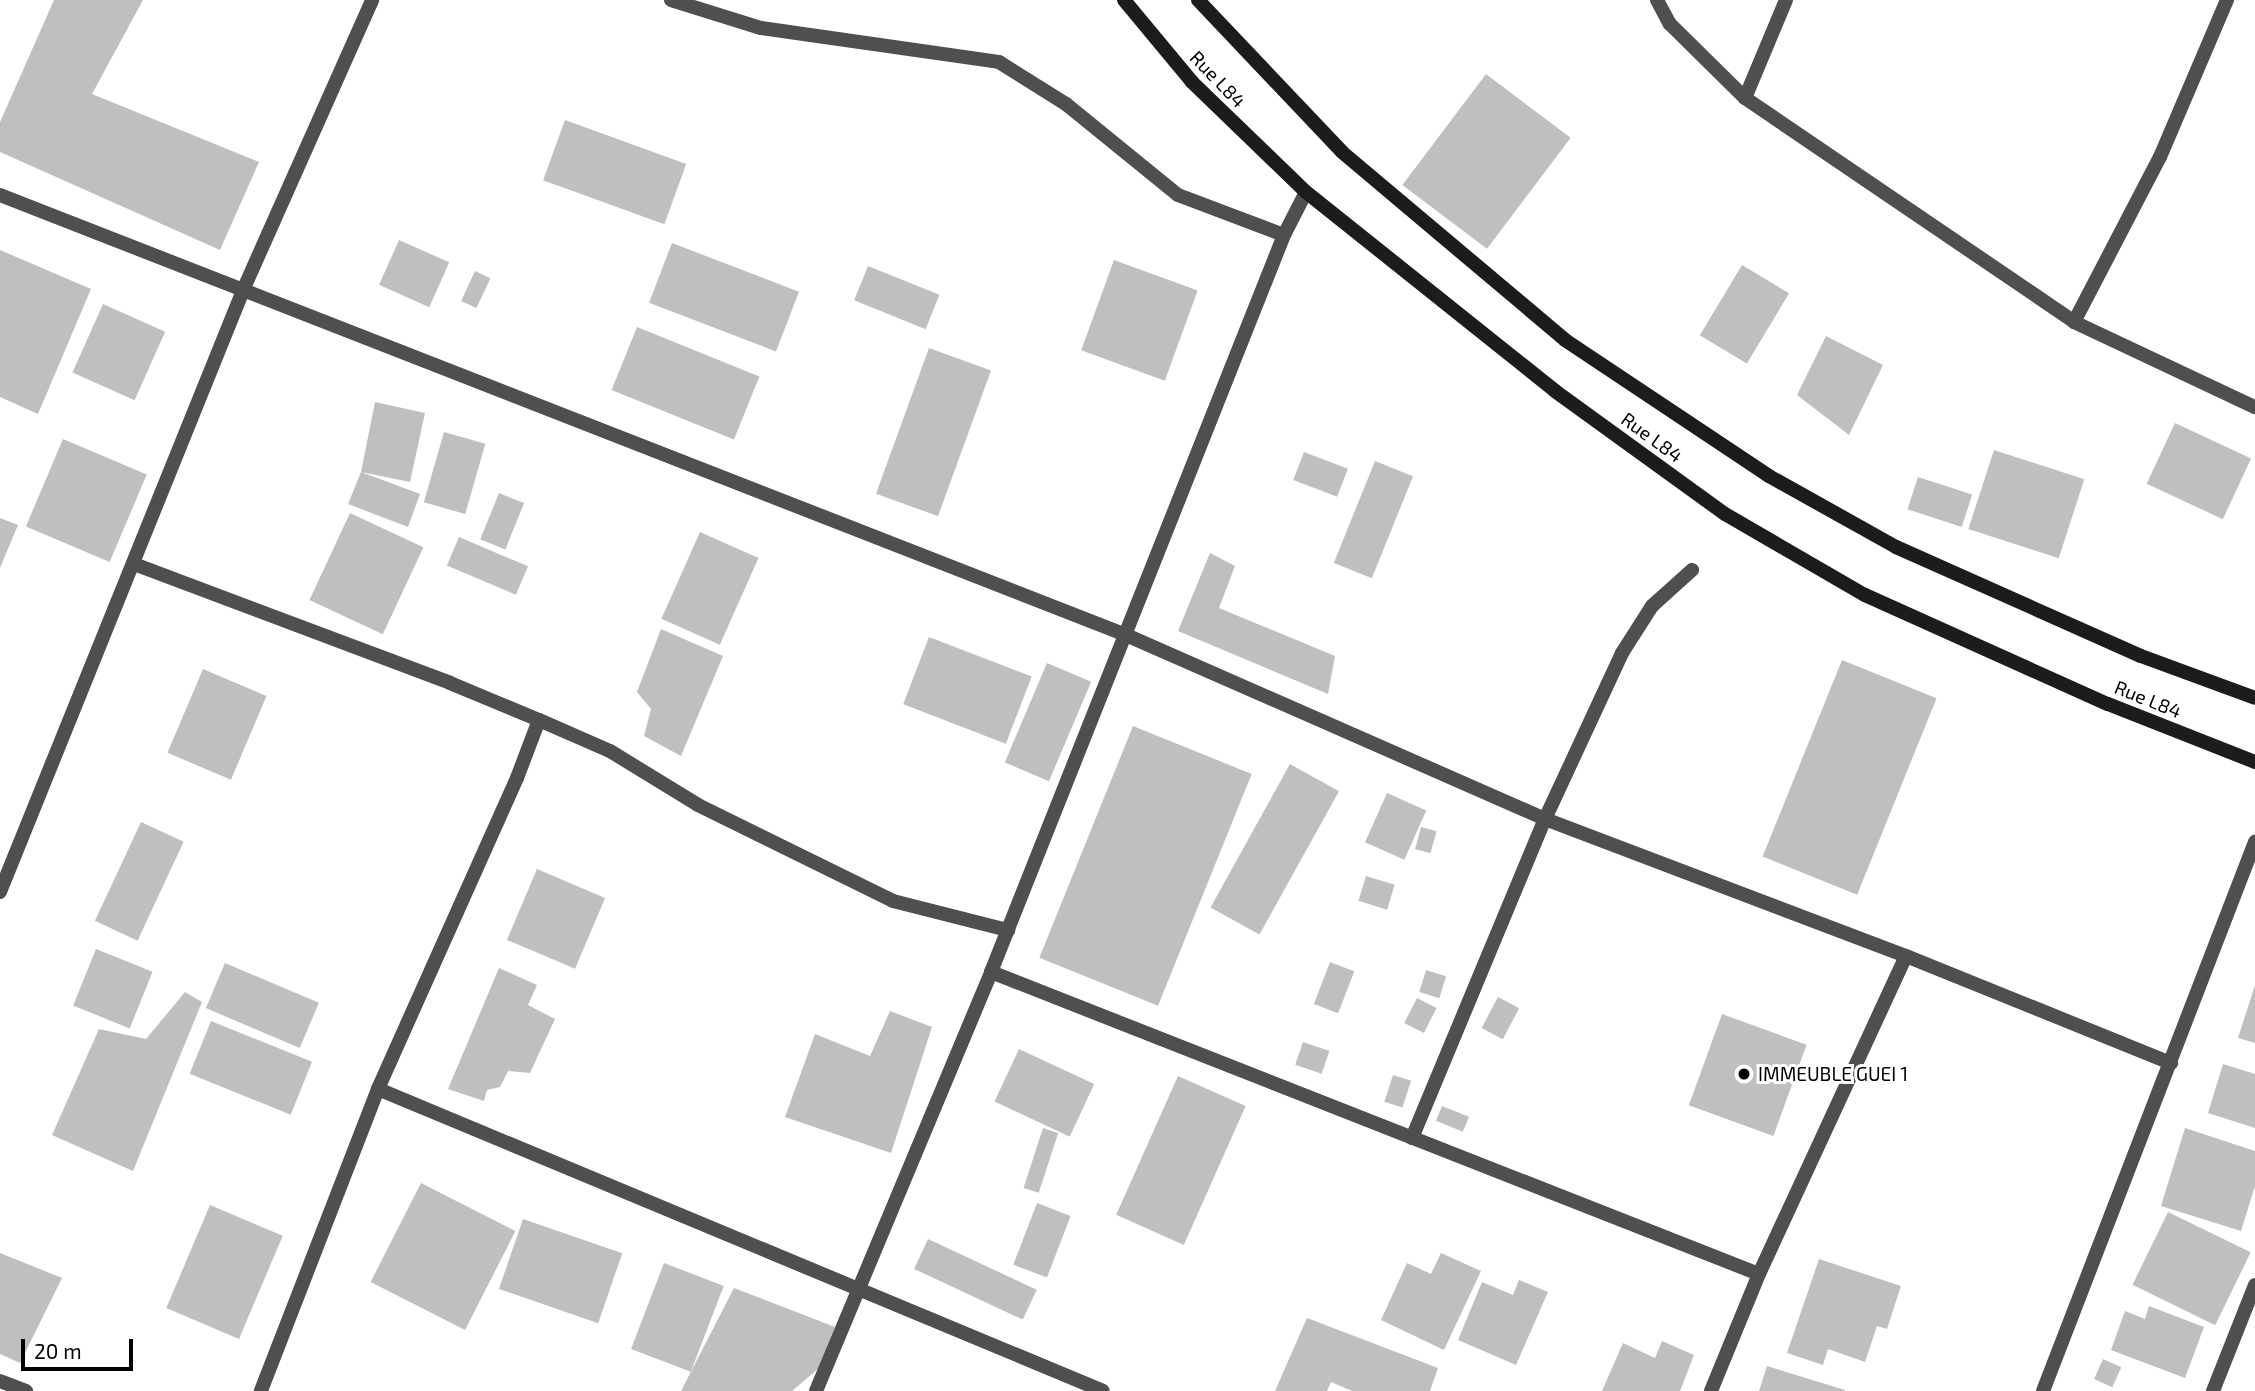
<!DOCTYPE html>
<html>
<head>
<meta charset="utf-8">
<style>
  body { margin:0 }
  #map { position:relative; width:2255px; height:1391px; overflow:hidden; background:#fff; font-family:"Exo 2",sans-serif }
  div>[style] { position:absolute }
  .building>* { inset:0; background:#bfbfbf; transform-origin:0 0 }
  .minor>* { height:14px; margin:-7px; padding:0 7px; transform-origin:7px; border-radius:7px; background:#4f4f4f }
  .secondary>* { height:14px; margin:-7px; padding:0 7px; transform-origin:7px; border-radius:7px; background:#1c1c1c }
  .dots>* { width:19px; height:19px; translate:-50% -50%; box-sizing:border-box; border:4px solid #fff; border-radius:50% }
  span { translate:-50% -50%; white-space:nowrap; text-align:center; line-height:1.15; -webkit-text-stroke:6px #fff; paint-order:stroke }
  .street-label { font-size:19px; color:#000 }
  .poi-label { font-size:19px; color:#000 }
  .left { translate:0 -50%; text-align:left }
  .scale { position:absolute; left:21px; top:1339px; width:112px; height:32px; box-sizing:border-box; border:4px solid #000; border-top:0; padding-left:9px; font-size:21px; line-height:24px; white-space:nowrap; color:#000; -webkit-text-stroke:5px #fff; paint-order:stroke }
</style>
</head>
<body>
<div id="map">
  <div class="building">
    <div style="clip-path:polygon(54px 0,143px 0,92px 94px,259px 162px,220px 250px,0 152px,0 122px)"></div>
    <div style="left:1486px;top:74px;width:106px;height:139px;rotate:37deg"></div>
    <div style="left:565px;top:120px;width:129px;height:64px;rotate:20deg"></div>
    <div style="left:399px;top:240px;width:55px;height:49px;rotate:24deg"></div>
    <div style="left:672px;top:243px;width:136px;height:64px;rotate:21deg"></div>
    <div style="clip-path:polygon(0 250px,91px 289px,38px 414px,0 397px)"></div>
    <div style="left:1114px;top:260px;width:89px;height:96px;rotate:20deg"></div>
    <div style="left:1742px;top:265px;width:55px;height:82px;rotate:31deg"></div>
    <div style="left:868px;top:266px;width:77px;height:37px;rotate:22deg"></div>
    <div style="left:475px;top:271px;width:17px;height:33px;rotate:25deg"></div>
    <div style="left:103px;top:304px;width:68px;height:75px;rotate:24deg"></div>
    <div style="left:637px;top:327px;width:132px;height:68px;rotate:22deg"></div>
    <div style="clip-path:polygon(1826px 336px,1883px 365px,1849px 435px,1797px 395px)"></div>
    <div style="left:929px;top:348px;width:66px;height:155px;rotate:20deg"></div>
    <div style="clip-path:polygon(375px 402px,425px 413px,410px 482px,361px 472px,420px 494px,408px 527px,348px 504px,361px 472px)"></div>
    <div style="left:2175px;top:423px;width:84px;height:67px;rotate:25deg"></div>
    <div style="left:444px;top:432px;width:43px;height:73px;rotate:16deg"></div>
    <div style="left:63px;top:439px;width:91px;height:95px;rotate:23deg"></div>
    <div style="left:1994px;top:450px;width:95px;height:83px;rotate:18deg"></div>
    <div style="left:1304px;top:452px;width:47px;height:30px;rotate:21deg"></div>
    <div style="left:1375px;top:461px;width:41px;height:110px;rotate:22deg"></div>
    <div style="left:1918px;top:477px;width:57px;height:34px;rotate:18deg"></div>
    <div style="left:499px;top:493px;width:27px;height:50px;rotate:22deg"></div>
    <div style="left:350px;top:513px;width:81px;height:96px;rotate:25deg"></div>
    <div style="clip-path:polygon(0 518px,18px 525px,0 568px)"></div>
    <div style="left:700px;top:532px;width:64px;height:95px;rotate:24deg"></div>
    <div style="left:459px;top:537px;width:75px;height:31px;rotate:23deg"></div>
    <div style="clip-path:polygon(1210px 553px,1235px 566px,1219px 608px,1335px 656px,1328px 694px,1178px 631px)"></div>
    <div style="clip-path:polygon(661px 629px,723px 656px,681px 756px,644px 736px,651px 709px,637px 692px)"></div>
    <div style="left:929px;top:637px;width:110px;height:72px;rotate:21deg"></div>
    <div style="left:1842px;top:660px;width:102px;height:212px;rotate:22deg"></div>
    <div style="left:1047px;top:663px;width:48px;height:108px;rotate:23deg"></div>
    <div style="left:203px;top:669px;width:69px;height:91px;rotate:23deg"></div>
    <div style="left:1133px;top:726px;width:128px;height:250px;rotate:22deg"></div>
    <div style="left:1290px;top:764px;width:56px;height:164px;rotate:29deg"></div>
    <div style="left:1387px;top:793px;width:43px;height:54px;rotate:24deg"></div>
    <div style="left:141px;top:822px;width:47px;height:109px;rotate:25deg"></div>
    <div style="left:1421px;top:827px;width:16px;height:23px;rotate:15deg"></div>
    <div style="left:537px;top:869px;width:74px;height:77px;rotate:23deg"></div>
    <div style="left:1366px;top:876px;width:30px;height:26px;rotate:17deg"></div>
    <div style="left:96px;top:949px;width:61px;height:61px;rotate:22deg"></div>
    <div style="left:1330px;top:962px;width:26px;height:45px;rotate:21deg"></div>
    <div style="left:225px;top:963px;width:102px;height:49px;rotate:23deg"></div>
    <div style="clip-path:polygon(499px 968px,537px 985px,528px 1005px,555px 1019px,530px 1073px,508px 1071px,500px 1087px,487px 1090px,484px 1101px,448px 1089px)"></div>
    <div style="left:1426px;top:970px;width:21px;height:23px;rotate:17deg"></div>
    <div style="clip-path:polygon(2255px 985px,2255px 1043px,2238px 1038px)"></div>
    <div style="clip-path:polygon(185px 992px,202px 1002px,133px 1171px,52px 1135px,99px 1029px,146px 1039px)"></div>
    <div style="left:1498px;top:997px;width:24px;height:35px;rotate:28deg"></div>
    <div style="left:1417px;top:998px;width:22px;height:28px;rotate:27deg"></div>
    <div style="clip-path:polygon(890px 1011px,932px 1027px,891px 1153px,785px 1117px,815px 1034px,870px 1056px)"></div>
    <div style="left:1722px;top:1014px;width:90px;height:97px;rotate:20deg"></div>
    <div style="left:211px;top:1021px;width:109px;height:57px;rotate:22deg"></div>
    <div style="left:1303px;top:1042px;width:28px;height:24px;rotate:19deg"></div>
    <div style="left:1019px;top:1049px;width:83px;height:58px;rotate:25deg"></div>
    <div style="clip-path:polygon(2223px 1064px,2255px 1074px,2255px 1128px,2208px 1113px)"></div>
    <div style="left:1393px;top:1075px;width:19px;height:28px;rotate:18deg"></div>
    <div style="left:1178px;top:1076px;width:74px;height:152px;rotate:24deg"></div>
    <div style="left:1442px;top:1106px;width:29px;height:16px;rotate:22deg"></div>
    <div style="left:1043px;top:1128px;width:16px;height:63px;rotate:18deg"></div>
    <div style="clip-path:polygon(2185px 1128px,2255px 1151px,2255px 1186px,2241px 1231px,2161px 1206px)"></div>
    <div style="left:421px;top:1183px;width:106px;height:111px;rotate:27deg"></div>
    <div style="left:1037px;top:1203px;width:36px;height:66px;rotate:21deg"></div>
    <div style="left:210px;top:1205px;width:79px;height:112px;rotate:23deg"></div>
    <div style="left:2168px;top:1212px;width:92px;height:81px;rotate:26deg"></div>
    <div style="left:523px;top:1219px;width:105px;height:74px;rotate:19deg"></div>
    <div style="left:928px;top:1239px;width:120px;height:33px;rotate:25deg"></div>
    <div style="clip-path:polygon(0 1253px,62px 1278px,20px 1363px,0 1354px)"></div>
    <div style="clip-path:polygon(1441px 1253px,1481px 1271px,1444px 1350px,1381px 1320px,1407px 1263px,1431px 1274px)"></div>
    <div style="clip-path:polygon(1819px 1259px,1901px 1286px,1887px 1329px,1877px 1326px,1865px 1362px,1828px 1349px,1823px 1365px,1787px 1353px)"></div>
    <div style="left:664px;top:1263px;width:64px;height:92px;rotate:21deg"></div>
    <div style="clip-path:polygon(1519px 1280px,1548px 1292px,1516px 1365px,1458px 1340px,1482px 1282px,1513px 1295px)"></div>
    <div style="clip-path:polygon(734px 1288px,835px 1327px,818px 1369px,792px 1391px,681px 1391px)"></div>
    <div style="clip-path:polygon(2149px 1306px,2204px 1327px,2185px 1378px,2111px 1350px,2125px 1311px,2145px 1319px)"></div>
    <div style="clip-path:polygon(1307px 1318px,1438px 1368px,1430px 1391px,1352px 1391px,1331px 1382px,1327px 1391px,1275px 1391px)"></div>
    <div style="clip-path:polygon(1662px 1341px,1694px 1355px,1680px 1391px,1602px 1391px,1623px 1343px,1655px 1358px)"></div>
    <div style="left:2103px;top:1359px;width:20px;height:22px;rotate:24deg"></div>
    <div style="clip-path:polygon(1767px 1366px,1845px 1390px,1845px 1391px,1759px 1391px)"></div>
  </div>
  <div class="minor">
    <div style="left:671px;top:0;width:94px;rotate:17.3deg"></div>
    <div style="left:761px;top:28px;width:240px;rotate:8.1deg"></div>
    <div style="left:999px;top:62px;width:79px;rotate:32.1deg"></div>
    <div style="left:1066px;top:104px;width:144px;rotate:39.1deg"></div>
    <div style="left:1178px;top:195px;width:113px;rotate:20.7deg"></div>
    <div style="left:1657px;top:0;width:27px;rotate:62deg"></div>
    <div style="left:1670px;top:24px;width:105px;rotate:44.6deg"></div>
    <div style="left:1745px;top:98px;width:398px;rotate:34.2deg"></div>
    <div style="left:2074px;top:322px;width:200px;rotate:25.2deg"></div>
    <div style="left:1745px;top:98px;width:106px;rotate:-67.3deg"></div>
    <div style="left:0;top:195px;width:1209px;rotate:21.34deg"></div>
    <div style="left:1126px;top:635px;width:458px;rotate:23.7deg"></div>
    <div style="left:1545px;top:819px;width:386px;rotate:20.8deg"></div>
    <div style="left:1906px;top:956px;width:286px;rotate:22deg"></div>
    <div style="left:2074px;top:322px;width:186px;rotate:-62.5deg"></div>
    <div style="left:2160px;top:157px;width:171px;rotate:-66.9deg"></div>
    <div style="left:134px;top:564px;width:338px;rotate:20.6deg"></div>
    <div style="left:450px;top:683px;width:96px;rotate:22.6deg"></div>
    <div style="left:539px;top:720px;width:62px;rotate:110.8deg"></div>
    <div style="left:517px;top:778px;width:341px;rotate:114.1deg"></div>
    <div style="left:378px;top:1089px;width:324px;rotate:111.2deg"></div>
    <div style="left:539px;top:720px;width:77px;rotate:23.6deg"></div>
    <div style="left:610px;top:751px;width:103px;rotate:31.5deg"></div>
    <div style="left:698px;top:805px;width:217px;rotate:26.2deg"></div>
    <div style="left:893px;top:901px;width:119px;rotate:14.2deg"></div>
    <div style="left:0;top:892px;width:651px;rotate:-68deg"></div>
    <div style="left:244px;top:288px;width:315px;rotate:-66deg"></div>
    <div style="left:991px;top:972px;width:825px;rotate:21.47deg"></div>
    <div style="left:378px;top:1089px;width:785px;rotate:22.61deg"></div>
    <div style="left:1412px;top:1138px;width:346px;rotate:-67.4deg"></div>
    <div style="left:1545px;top:819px;width:183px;rotate:-65.1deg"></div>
    <div style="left:1622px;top:653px;width:56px;rotate:-57.4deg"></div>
    <div style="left:1652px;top:606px;width:54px;rotate:-42deg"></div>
    <div style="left:0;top:1381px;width:28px;rotate:21deg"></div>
    <div style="left:816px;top:1391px;width:454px;rotate:-67.3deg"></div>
    <div style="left:991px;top:972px;width:793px;rotate:-68.32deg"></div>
    <div style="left:1284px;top:235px;width:48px;rotate:-62.9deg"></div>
    <div style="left:1711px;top:1391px;width:126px;rotate:-67.7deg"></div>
    <div style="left:1759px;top:1274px;width:350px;rotate:-65.2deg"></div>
    <div style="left:2043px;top:1391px;width:589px;rotate:-68.89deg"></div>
    <div style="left:2213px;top:1391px;width:114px;rotate:-68.4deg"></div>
  </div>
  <div class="secondary">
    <div style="left:1124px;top:0;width:107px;rotate:50.3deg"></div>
    <div style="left:1192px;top:82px;width:158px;rotate:44deg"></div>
    <div style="left:1306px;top:192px;width:319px;rotate:38.6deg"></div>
    <div style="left:1555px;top:391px;width:210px;rotate:35.9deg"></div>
    <div style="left:1725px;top:514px;width:162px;rotate:30.1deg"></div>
    <div style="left:1865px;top:595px;width:266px;rotate:24.2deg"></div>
    <div style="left:2108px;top:704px;width:158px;rotate:21.5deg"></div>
    <div style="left:1198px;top:0;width:209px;rotate:46.5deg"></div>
    <div style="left:1342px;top:152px;width:292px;rotate:40.1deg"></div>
    <div style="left:1565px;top:340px;width:245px;rotate:33.7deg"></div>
    <div style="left:1769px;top:476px;width:145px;rotate:29.2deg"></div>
    <div style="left:1896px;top:547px;width:268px;rotate:24deg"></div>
    <div style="left:2141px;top:656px;width:121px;rotate:20.2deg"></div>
  </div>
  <div class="dots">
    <div style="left:1744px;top:1074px;background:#000"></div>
  </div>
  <div class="street-label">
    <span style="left:1218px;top:79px;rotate:46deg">Rue L84</span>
    <span style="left:1652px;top:437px;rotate:36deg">Rue L84</span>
    <span style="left:2148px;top:699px;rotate:22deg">Rue L84</span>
  </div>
  <div class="poi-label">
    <span class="left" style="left:1758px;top:1074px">IMMEUBLE GUEI 1</span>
  </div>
  <div class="scale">20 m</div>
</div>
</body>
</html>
